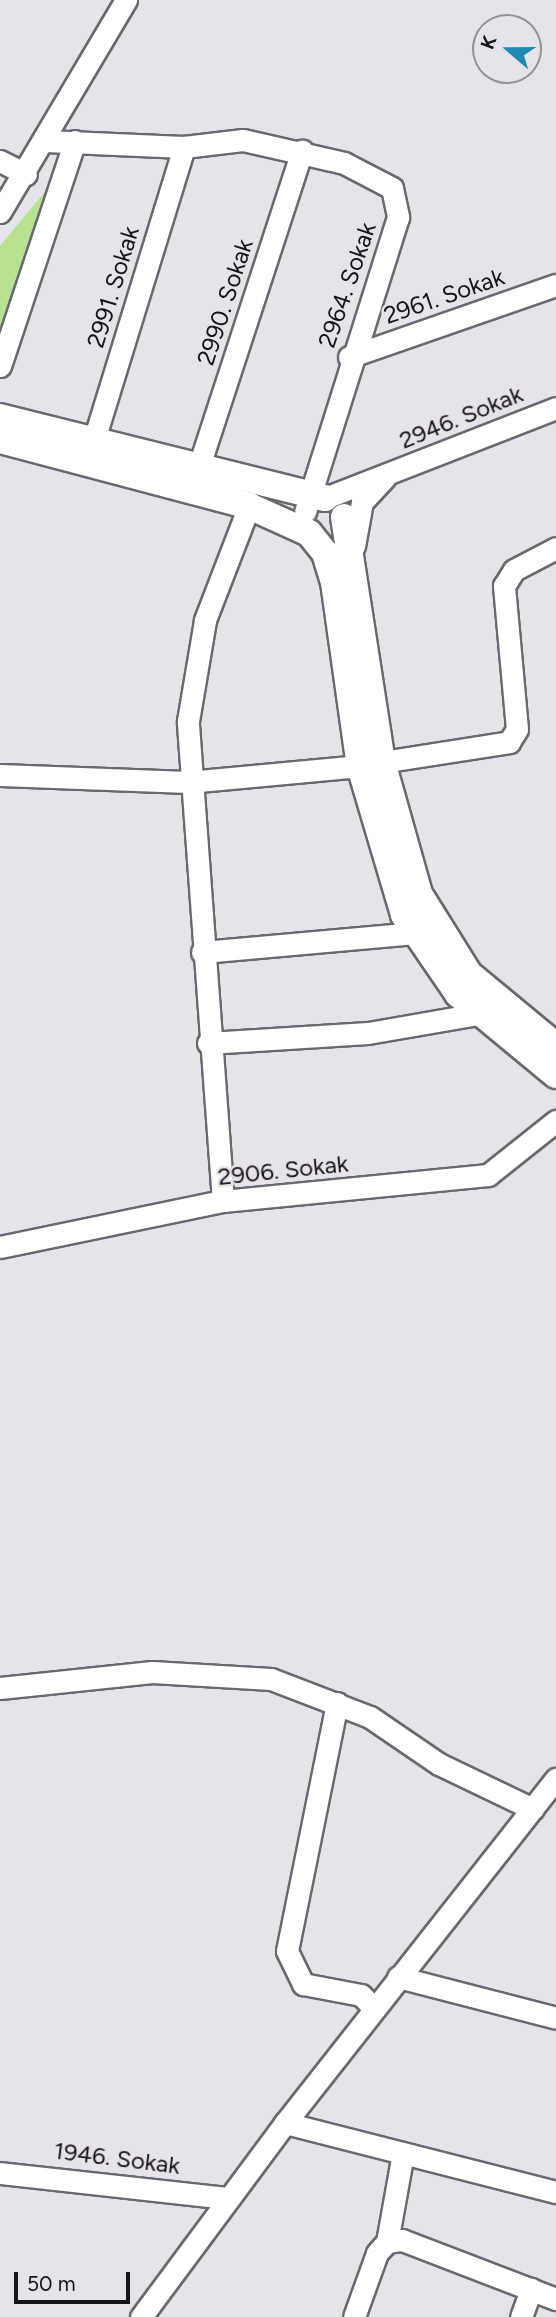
<!DOCTYPE html>
<html>
<head>
<meta charset="utf-8">
<style>
  body { margin:0 }
  #map { position:relative; width:556px; height:2317px; overflow:hidden; background:#e7e3ea; font-family:Figtree,sans-serif }
  div>[style] { position:absolute }
  .green>* { inset:0; background:#b8e192 }
  .roads { filter:drop-shadow(2px 0 #6b676e) drop-shadow(-2px 0 #6b676e) drop-shadow(0 2px #6b676e) drop-shadow(0 -2px #6b676e) }
  .minor>* { height:21px; margin:-10.5px; padding:0 10.5px; transform-origin:10.5px; border-radius:10.5px; background:#fff }
  .major>* { height:26px; margin:-13px; padding:0 13px; transform-origin:13px; border-radius:13px; background:#fff }
  span { translate:-50% -50%; white-space:nowrap; text-align:center; line-height:1.15; -webkit-text-stroke:5px #e7e3ea; paint-order:stroke }
  .street-label { font-size:24px; color:#161417 }
  .north { position:absolute; left:472px; top:14px; width:70px; height:70px; box-sizing:border-box; background:#e7e3ea; border:2px solid #939096; border-radius:50%; rotate:290deg; font-size:19px; font-weight:700; line-height:28px; text-align:center; color:#161417 }
  .north::after { content:''; display:block; margin:auto; width:24px; height:32px; background:#1f8ab1; clip-path:polygon(50% 0,100% 100%,50% 72%,0 100%) }
  .scale { position:absolute; left:14px; top:2272px; width:116px; height:32px; box-sizing:border-box; border:4px solid #161417; border-top:0; padding-left:9px; font-size:21px; line-height:24px; white-space:nowrap; color:#161417; -webkit-text-stroke:5px #e7e3ea; paint-order:stroke }
</style>
</head>
<body>
<div id="map">
  <div class="green">
    <div style="clip-path:polygon(48px 188px,52px 190px,0 341px,0 246px)"></div>
  </div>
  <div class="roads">
    <div class="minor">
      <div style="left:46px;top:141px;width:138px;rotate:2.5deg"></div>
      <div style="left:184px;top:147px;width:59px;rotate:-6.8deg"></div>
      <div style="left:243px;top:140px;width:104px;rotate:12.8deg"></div>
      <div style="left:344px;top:163px;width:54px;rotate:27.5deg"></div>
      <div style="left:392px;top:188px;width:30px;rotate:78deg"></div>
      <div style="left:398px;top:217px;width:309px;rotate:107.5deg"></div>
      <div style="left:0;top:161px;width:29px;rotate:27deg"></div>
      <div style="left:0;top:212px;width:247px;rotate:-59.3deg"></div>
      <div style="left:349px;top:357px;width:219px;rotate:-19.2deg"></div>
      <div style="left:0;top:366px;width:237px;rotate:-71.6deg"></div>
      <div style="left:93px;top:443px;width:310px;rotate:-72.9deg"></div>
      <div style="left:198px;top:469px;width:335px;rotate:-71.9deg"></div>
      <div style="left:325px;top:498px;width:248px;rotate:-21.3deg"></div>
      <div style="left:354px;top:546px;width:45px;rotate:-79.7deg"></div>
      <div style="left:362px;top:502px;width:34px;rotate:-47deg"></div>
      <div style="left:382px;top:762px;width:129px;rotate:-8.9deg"></div>
      <div style="left:509px;top:742px;width:15px;rotate:-58deg"></div>
      <div style="left:517px;top:729px;width:144px;rotate:-95.2deg"></div>
      <div style="left:504px;top:586px;width:19px;rotate:-58deg"></div>
      <div style="left:514px;top:570px;width:47px;rotate:-27.6deg"></div>
      <div style="left:0;top:775px;width:188px;rotate:2.1deg"></div>
      <div style="left:188px;top:782px;width:173px;rotate:-5.3deg"></div>
      <div style="left:202px;top:952px;width:212px;rotate:-5.1deg"></div>
      <div style="left:208px;top:1043px;width:160px;rotate:-3.6deg"></div>
      <div style="left:368px;top:1033px;width:112px;rotate:-9.8deg"></div>
      <div style="left:223px;top:1201px;width:481px;rotate:-94.2deg"></div>
      <div style="left:188px;top:721px;width:102px;rotate:-80.4deg"></div>
      <div style="left:205px;top:620px;width:122px;rotate:-68.9deg"></div>
      <div style="left:0;top:1247px;width:228px;rotate:-11.7deg"></div>
      <div style="left:223px;top:1201px;width:266px;rotate:-5.6deg"></div>
      <div style="left:488px;top:1175px;width:87px;rotate:-38.5deg"></div>
      <div style="left:0;top:1688px;width:153px;rotate:-6deg"></div>
      <div style="left:152px;top:1672px;width:119px;rotate:3.4deg"></div>
      <div style="left:271px;top:1679px;width:106px;rotate:21deg"></div>
      <div style="left:370px;top:1717px;width:83px;rotate:34.3deg"></div>
      <div style="left:439px;top:1764px;width:104px;rotate:25.6deg"></div>
      <div style="left:337px;top:1703px;width:253px;rotate:101.4deg"></div>
      <div style="left:287px;top:1951px;width:37px;rotate:64deg"></div>
      <div style="left:303px;top:1984px;width:59px;rotate:10.7deg"></div>
      <div style="left:361px;top:1995px;width:18px;rotate:45deg"></div>
      <div style="left:398px;top:1977px;width:163px;rotate:14.5deg"></div>
      <div style="left:285px;top:2123px;width:280px;rotate:14.3deg"></div>
      <div style="left:0;top:2173px;width:229px;rotate:6.3deg"></div>
      <div style="left:387px;top:2242px;width:90px;rotate:-79.8deg"></div>
      <div style="left:141px;top:2317px;width:242px;rotate:-53.4deg"></div>
      <div style="left:285px;top:2123px;width:438px;rotate:-51.8deg"></div>
      <div style="left:354px;top:2317px;width:68px;rotate:-70.2deg"></div>
      <div style="left:377px;top:2253px;width:15px;rotate:-48deg"></div>
      <div style="left:387px;top:2242px;width:15px;rotate:-8deg"></div>
      <div style="left:402px;top:2240px;width:165px;rotate:21deg"></div>
      <div style="left:521px;top:2317px;width:30px;rotate:-70deg"></div>
    </div>
    <div class="major">
      <div style="left:0;top:417px;width:335px;rotate:14deg"></div>
      <div style="left:0;top:440px;width:258px;rotate:14.8deg"></div>
      <div style="left:249px;top:506px;width:66px;rotate:24.2deg"></div>
      <div style="left:309px;top:533px;width:26px;rotate:51deg"></div>
      <div style="left:325px;top:553px;width:30px;rotate:73deg"></div>
      <div style="left:334px;top:582px;width:186px;rotate:82deg"></div>
      <div style="left:360px;top:766px;width:155px;rotate:73.5deg"></div>
      <div style="left:404px;top:915px;width:96px;rotate:55.6deg"></div>
      <div style="left:458px;top:994px;width:127px;rotate:39.6deg"></div>
      <div style="left:344px;top:517px;width:248px;rotate:81.2deg"></div>
      <div style="left:382px;top:762px;width:137px;rotate:74.3deg"></div>
      <div style="left:419px;top:894px;width:94px;rotate:58deg"></div>
      <div style="left:469px;top:974px;width:113px;rotate:39.6deg"></div>
    </div>
  </div>
  <div class="street-label">
    <span style="left:347px;top:285px;rotate:-71deg">2964. Sokak</span>
    <span style="left:113px;top:287px;rotate:-73deg">2991. Sokak</span>
    <span style="left:444px;top:296px;rotate:-19deg">2961. Sokak</span>
    <span style="left:225px;top:302px;rotate:-72deg">2990. Sokak</span>
    <span style="left:461px;top:417px;rotate:-22deg">2946. Sokak</span>
    <span style="left:283px;top:1170px;rotate:-6deg">2906. Sokak</span>
    <span style="left:117px;top:2158px;rotate:7deg">1946. Sokak</span>
  </div>
  <div class="north">K</div>
  <div class="scale">50 m</div>
</div>
</body>
</html>
